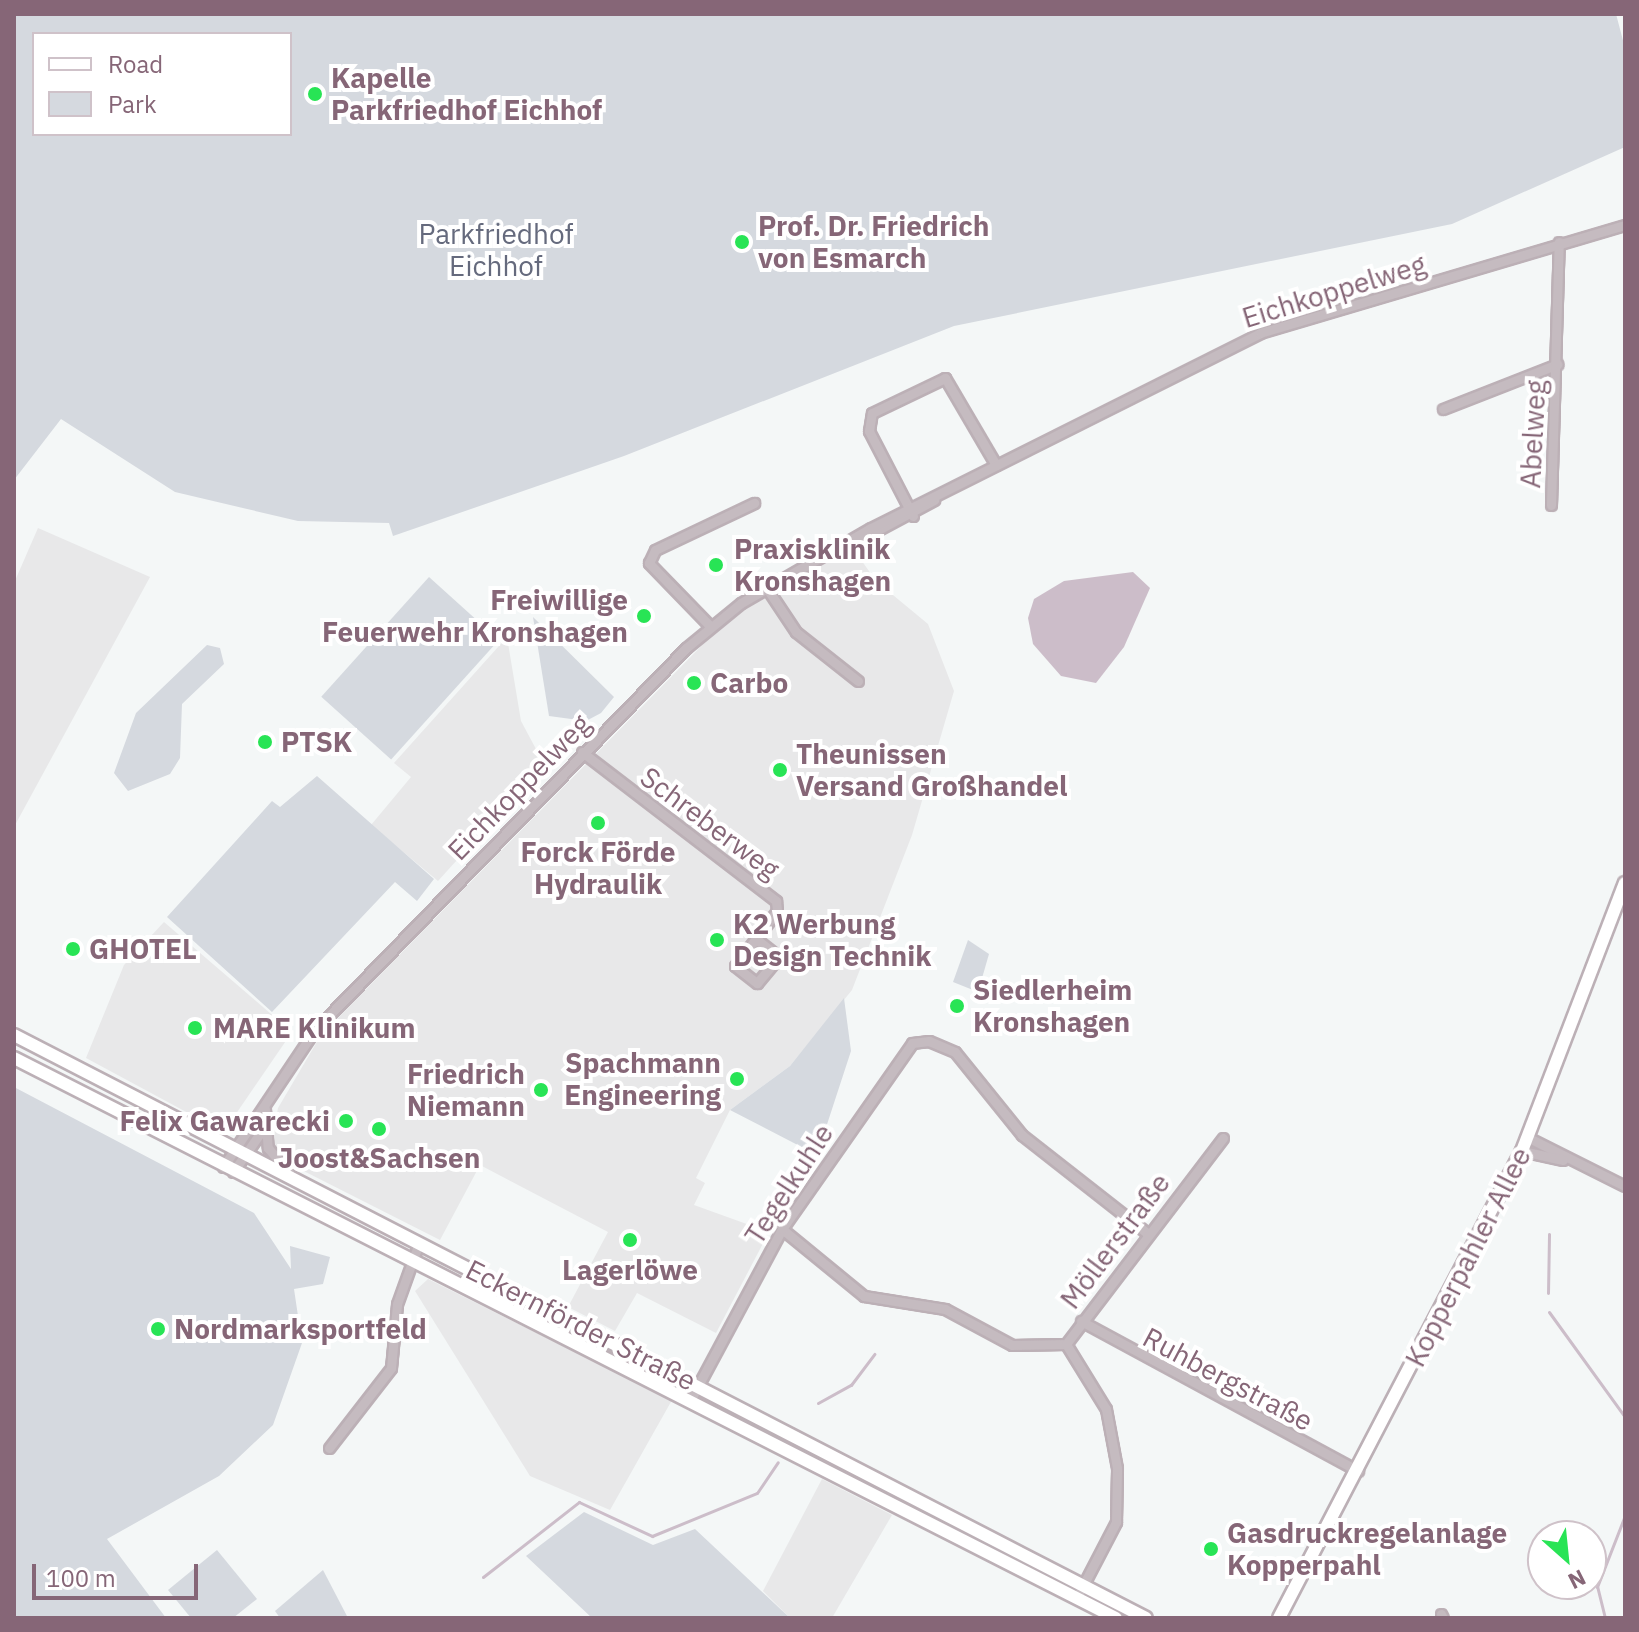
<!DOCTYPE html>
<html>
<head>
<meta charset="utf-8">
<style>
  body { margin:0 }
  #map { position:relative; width:1639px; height:1632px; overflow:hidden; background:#f4f7f7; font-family:"IBM Plex Sans",sans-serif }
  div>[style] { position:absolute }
  .built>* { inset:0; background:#e8e8e9 }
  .green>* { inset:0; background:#d5d9df; transform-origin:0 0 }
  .water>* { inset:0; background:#ccbdc9 }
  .stream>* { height:3px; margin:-1.5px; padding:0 1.5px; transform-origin:1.5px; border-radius:1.5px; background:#ccbdc9 }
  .roads { filter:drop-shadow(2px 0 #bcb0b6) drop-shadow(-2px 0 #bcb0b6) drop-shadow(0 2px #bcb0b6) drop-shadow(0 -2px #bcb0b6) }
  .street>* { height:9px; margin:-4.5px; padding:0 4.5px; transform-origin:4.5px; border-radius:4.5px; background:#c5bbc0 }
  .secondary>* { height:12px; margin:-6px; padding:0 6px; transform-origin:6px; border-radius:6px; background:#fff }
  .dots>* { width:22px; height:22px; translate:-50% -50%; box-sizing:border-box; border:4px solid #fff; border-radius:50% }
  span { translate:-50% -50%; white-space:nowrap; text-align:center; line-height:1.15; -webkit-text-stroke:8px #fff; paint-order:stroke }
  .poi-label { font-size:28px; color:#866677; font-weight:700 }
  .left { translate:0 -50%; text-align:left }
  .right { translate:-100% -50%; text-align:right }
  .park-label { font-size:28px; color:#656a7d }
  .street-label { font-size:28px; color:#866677 }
  .frame { position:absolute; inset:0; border:16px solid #866677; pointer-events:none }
  .legend { position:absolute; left:32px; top:32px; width:260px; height:104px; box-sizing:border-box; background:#fff; border:2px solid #cfc2c9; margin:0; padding:10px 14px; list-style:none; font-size:24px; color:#866677 }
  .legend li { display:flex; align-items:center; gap:16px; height:40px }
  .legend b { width:40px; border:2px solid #cfc2c9 }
  .north { position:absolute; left:1527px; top:1520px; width:80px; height:80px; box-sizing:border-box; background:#fff; border:2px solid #cfc2c9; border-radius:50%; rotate:153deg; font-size:22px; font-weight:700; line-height:32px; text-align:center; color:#866677 }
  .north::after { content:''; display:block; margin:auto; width:28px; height:36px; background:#28e455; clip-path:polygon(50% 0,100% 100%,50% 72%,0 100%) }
  .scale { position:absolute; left:32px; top:1564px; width:166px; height:36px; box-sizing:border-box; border:4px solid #866677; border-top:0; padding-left:10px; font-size:24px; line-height:28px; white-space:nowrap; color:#866677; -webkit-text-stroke:6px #fff; paint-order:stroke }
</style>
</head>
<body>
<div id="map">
  <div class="built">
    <div style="clip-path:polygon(38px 528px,150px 577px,14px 827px,14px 583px)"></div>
    <div style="clip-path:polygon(852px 547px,876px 581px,928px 624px,954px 691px,912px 835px,852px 990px,790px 1066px,730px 1110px,696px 1178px,705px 1183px,694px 1205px,769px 1232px,716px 1333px,637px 1293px,615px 1331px,568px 1307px,608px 1232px,480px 1165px,440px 1240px,280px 1159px,272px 1138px,278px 1108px,321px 1035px,717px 630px,770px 591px)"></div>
    <div style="clip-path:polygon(507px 637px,521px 721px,544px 764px,438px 881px,371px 825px,411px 777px,394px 763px)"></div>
    <div style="clip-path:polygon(164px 922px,292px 1032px,227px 1127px,216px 1128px,86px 1058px,124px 965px)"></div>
    <div style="clip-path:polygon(428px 1279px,672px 1400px,610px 1510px,530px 1476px,415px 1291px)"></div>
    <div style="clip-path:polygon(822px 1479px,892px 1515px,832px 1618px,790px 1618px,763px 1591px)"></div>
  </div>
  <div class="green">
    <div style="clip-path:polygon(evenodd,14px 14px,1616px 14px,1625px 48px,1625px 147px,1452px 224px,954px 326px,624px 456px,393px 536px,389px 523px,298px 521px,175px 492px,61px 419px,14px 480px,14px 14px,34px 34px,290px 34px,290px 134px,34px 134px,34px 34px)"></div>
    <div style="left:429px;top:577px;width:94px;height:161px;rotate:42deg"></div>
    <div style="clip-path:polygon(533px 617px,614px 697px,601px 713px,586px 721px,549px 716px)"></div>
    <div style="clip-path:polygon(207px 645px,220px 648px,224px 664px,182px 704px,180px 758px,170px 774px,128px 791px,114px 773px,136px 713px)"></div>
    <div style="clip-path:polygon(317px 776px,434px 879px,417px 901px,395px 882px,272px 1012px,167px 917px,272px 801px,280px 807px)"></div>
    <div style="clip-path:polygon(968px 940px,989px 954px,978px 992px,953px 982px)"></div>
    <div style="clip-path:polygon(844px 998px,851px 1051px,817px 1155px,730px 1110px,790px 1066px)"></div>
    <div style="clip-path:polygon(14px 1087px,254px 1213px,291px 1269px,290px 1246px,330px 1257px,323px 1284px,294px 1289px,302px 1343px,273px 1425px,219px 1476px,107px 1539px,166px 1618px,14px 1618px)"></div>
    <div style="clip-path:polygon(584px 1512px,653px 1545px,695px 1529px,790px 1618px,592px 1618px,526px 1556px)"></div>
    <div style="clip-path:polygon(217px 1550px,257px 1599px,233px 1618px,191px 1618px,168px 1590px)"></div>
    <div style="clip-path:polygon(323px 1570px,348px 1618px,280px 1618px,275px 1611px)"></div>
  </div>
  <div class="water">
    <div style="clip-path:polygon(1133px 572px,1150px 588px,1124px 647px,1096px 683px,1061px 676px,1033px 644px,1028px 618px,1034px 599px,1064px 581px)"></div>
  </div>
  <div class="stream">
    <div style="left:1548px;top:1293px;width:59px;rotate:-89deg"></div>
    <div style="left:1549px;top:1312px;width:130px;rotate:54.1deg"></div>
    <div style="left:818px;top:1403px;width:38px;rotate:-29deg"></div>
    <div style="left:851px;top:1385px;width:39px;rotate:-53deg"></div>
    <div style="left:483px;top:1577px;width:122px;rotate:-38deg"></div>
    <div style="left:579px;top:1502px;width:81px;rotate:25deg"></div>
    <div style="left:652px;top:1536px;width:113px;rotate:-22.3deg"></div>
    <div style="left:757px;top:1493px;width:37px;rotate:-56deg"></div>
    <div style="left:1605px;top:1618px;width:32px;rotate:-104deg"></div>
    <div style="left:1597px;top:1587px;width:77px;rotate:-68.7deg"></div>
  </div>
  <div class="roads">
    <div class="street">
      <div style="left:1443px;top:409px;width:123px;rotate:-21.4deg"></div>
      <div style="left:1551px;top:505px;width:263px;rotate:-88.3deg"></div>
      <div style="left:913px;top:516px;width:96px;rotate:-117.4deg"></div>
      <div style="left:869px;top:431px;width:18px;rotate:-81deg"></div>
      <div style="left:872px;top:413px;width:81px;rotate:-25.6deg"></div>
      <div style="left:945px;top:378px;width:101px;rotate:59.6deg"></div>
      <div style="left:863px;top:538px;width:81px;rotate:-28.2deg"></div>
      <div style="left:766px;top:587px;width:54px;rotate:56.3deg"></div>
      <div style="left:796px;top:632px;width:79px;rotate:38.3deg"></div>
      <div style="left:710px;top:626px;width:88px;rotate:-134.1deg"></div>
      <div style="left:649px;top:563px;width:14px;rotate:-65deg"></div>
      <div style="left:655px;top:550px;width:110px;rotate:-25.4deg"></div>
      <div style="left:582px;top:752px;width:245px;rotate:37.5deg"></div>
      <div style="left:776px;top:901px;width:10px;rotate:84deg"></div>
      <div style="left:777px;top:911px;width:69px;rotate:127.4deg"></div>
      <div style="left:735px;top:966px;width:28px;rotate:38deg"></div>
      <div style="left:757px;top:983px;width:34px;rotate:-50deg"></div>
      <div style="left:779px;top:957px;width:29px;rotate:-142deg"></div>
      <div style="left:265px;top:1109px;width:39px;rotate:86deg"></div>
      <div style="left:268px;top:1148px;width:32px;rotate:49deg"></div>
      <div style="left:1529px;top:1138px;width:107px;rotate:26.6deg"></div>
      <div style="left:1522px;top:1151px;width:42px;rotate:12.4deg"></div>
      <div style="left:223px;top:1167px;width:164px;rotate:-56.2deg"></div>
      <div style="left:314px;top:1031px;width:534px;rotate:-45.83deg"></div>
      <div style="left:686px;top:648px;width:71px;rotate:-39.3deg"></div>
      <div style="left:741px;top:603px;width:150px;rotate:-30deg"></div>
      <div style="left:871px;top:528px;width:435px;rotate:-26.6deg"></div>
      <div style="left:1260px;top:333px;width:381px;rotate:-16.5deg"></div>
      <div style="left:233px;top:1172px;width:52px;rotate:-55.1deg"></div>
      <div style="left:782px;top:1229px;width:106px;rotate:39.3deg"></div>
      <div style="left:864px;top:1296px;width:82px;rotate:9.1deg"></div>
      <div style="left:945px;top:1309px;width:76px;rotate:28.2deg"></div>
      <div style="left:1012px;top:1345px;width:54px;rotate:-1.1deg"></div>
      <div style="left:1081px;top:1321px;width:315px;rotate:28.4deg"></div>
      <div style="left:692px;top:1397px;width:191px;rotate:-61.8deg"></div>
      <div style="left:782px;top:1229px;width:227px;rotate:-55deg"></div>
      <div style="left:912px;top:1043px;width:17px;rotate:-7deg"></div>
      <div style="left:929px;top:1041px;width:28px;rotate:23deg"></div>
      <div style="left:955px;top:1052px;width:107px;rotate:51.1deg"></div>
      <div style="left:1022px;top:1135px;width:159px;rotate:38.1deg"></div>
      <div style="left:329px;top:1448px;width:101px;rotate:-52.2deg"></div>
      <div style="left:391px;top:1368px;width:64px;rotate:-84.6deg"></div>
      <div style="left:397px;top:1304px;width:65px;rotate:-70.2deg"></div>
      <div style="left:1077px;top:1597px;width:85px;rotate:-62.5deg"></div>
      <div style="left:1116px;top:1522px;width:54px;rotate:-88.9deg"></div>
      <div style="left:1117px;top:1468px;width:60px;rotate:-100.6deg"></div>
      <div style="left:1106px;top:1409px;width:76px;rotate:-121.6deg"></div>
      <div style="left:1066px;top:1344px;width:259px;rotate:-52.7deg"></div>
      <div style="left:1441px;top:1614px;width:4px;rotate:63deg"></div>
    </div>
    <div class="secondary">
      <div style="left:14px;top:1035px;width:1273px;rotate:27.25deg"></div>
      <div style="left:14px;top:1058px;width:1236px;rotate:26.94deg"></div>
      <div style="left:1279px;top:1618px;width:526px;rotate:-62.51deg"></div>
      <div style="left:1522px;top:1151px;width:287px;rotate:-69deg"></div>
    </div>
  </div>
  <div class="dots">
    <div style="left:315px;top:94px;background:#28e455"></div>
    <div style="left:742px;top:242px;background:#28e455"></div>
    <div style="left:716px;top:565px;background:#28e455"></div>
    <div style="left:644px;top:616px;background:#28e455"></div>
    <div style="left:694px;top:683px;background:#28e455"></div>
    <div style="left:265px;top:742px;background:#28e455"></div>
    <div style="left:780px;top:770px;background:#28e455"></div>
    <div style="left:598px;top:823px;background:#28e455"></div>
    <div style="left:717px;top:940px;background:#28e455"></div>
    <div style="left:73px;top:949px;background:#28e455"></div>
    <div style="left:957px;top:1006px;background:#28e455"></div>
    <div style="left:195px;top:1028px;background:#28e455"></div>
    <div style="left:737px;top:1079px;background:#28e455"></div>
    <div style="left:541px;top:1090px;background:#28e455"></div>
    <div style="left:346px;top:1121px;background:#28e455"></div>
    <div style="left:379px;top:1129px;background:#28e455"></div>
    <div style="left:630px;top:1240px;background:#28e455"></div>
    <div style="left:158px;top:1329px;background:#28e455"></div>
    <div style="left:1211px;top:1549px;background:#28e455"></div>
  </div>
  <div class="poi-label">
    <span class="left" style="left:331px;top:94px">Kapelle<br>Parkfriedhof Eichhof</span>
    <span class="left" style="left:758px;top:242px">Prof. Dr. Friedrich<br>von Esmarch</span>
    <span class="left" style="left:734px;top:565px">Praxisklinik<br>Kronshagen</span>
    <span class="right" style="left:628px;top:616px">Freiwillige<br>Feuerwehr Kronshagen</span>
    <span class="left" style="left:710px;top:683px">Carbo</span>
    <span class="left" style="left:281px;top:742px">PTSK</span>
    <span class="left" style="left:796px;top:770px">Theunissen<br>Versand Großhandel</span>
    <span style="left:598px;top:868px">Forck Förde<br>Hydraulik</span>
    <span class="left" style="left:733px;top:940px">K2 Werbung<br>Design Technik</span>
    <span class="left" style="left:89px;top:949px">GHOTEL</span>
    <span class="left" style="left:973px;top:1006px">Siedlerheim<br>Kronshagen</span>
    <span class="left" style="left:213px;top:1028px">MARE Klinikum</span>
    <span class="right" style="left:721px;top:1079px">Spachmann<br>Engineering</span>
    <span class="right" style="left:525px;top:1090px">Friedrich<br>Niemann</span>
    <span class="right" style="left:330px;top:1121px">Felix Gawarecki</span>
    <span style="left:379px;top:1158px">Joost&amp;Sachsen</span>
    <span style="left:630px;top:1270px">Lagerlöwe</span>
    <span class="left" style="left:174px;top:1329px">Nordmarksportfeld</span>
    <span class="left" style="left:1227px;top:1549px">Gasdruckregelanlage<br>Kopperpahl</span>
  </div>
  <div class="park-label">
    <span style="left:496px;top:250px">Parkfriedhof<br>Eichhof</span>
  </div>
  <div class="street-label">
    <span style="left:1334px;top:291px;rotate:-17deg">Eichkoppelweg</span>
    <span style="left:1533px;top:434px;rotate:-87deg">Abelweg</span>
    <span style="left:519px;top:787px;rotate:-46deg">Eichkoppelweg</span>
    <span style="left:710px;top:823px;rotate:37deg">Schreberweg</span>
    <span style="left:789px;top:1184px;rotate:-57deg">Tegelkuhle</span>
    <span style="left:1115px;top:1241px;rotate:-53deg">Möllerstraße</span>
    <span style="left:1468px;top:1257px;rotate:-63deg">Kopperpahler Allee</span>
    <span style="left:581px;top:1325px;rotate:27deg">Eckernförder Straße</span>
    <span style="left:1228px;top:1379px;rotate:28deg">Ruhbergstraße</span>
  </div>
  <div class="frame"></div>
  <ul class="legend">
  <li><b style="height:10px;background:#fff"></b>Road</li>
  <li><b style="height:22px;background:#d5d9df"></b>Park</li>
  </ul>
  <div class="north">N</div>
  <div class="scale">100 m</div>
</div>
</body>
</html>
